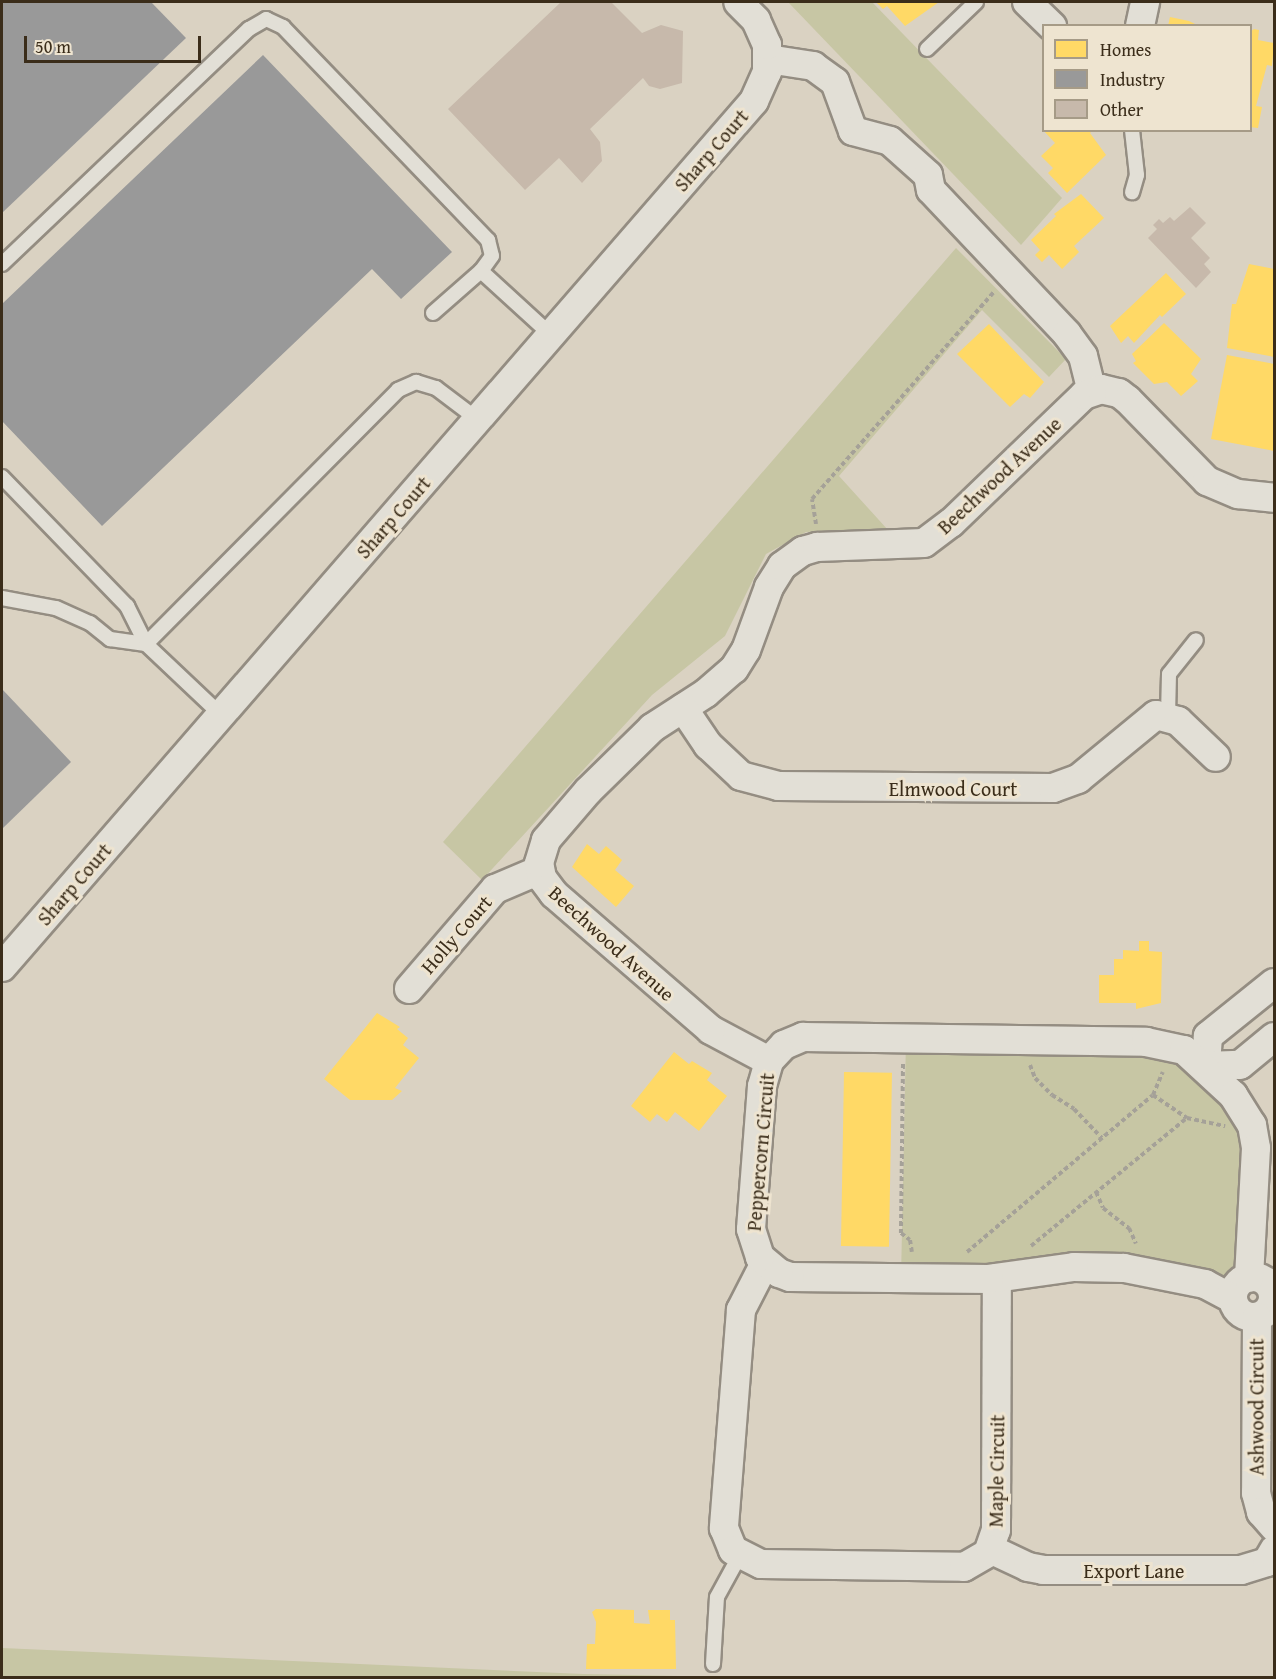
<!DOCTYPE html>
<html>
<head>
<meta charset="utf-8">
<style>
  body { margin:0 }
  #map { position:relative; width:1276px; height:1679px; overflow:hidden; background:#dad2c2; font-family:"Gentium Book Plus",serif }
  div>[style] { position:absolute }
  .green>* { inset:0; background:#c7c6a4 }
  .homes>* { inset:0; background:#ffd966; transform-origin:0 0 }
  .industry>* { inset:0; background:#999 }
  .building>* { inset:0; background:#c7b9ab }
  .path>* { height:4px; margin-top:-2px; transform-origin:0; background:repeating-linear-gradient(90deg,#a5a198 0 4.5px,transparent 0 7.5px) }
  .roads { filter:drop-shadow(2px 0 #948d82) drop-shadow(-2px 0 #948d82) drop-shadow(0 2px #948d82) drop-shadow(0 -2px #948d82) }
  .service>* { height:14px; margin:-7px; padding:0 7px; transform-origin:7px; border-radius:7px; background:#e2dfd6 }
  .minor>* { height:28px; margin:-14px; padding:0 14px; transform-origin:14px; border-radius:14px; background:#e2dfd6 }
  .minor>.ring { margin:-14px; padding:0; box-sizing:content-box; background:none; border:28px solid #e2dfd6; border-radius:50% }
  span { translate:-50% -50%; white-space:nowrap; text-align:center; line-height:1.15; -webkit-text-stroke:6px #eee4d0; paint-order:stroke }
  .street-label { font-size:20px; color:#3b2d1a }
  .frame { position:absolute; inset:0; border:3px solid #3b2d1a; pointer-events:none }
  .legend { position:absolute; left:1042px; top:24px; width:210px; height:108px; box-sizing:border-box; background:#eee4d0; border:2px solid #a69b87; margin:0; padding:8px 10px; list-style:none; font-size:18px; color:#3b2d1a }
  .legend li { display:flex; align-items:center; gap:12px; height:30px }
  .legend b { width:30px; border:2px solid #a69b87 }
  .scale { position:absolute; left:24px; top:36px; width:177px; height:27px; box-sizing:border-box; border:3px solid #3b2d1a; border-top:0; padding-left:8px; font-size:18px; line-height:21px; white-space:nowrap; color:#3b2d1a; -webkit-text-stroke:4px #eee4d0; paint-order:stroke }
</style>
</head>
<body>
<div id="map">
  <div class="green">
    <div style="clip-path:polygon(788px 2px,872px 2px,1062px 198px,1021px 245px)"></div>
    <div style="clip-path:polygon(956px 248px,1066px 359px,1049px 377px,982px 310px,839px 476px,888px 530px,806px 532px,766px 554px,725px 636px,652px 695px,482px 880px,443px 842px)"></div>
    <div style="clip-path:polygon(906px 1039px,1164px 1043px,1247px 1112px,1237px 1285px,901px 1278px)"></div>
    <div style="clip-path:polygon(2px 1648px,583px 1674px,731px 1677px,2px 1678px)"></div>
  </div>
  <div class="homes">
    <div style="clip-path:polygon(876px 2px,939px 2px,905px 26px,887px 6px,883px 9px)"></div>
    <div style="clip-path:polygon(1170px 17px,1189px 21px,1199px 26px,1168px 26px)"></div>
    <div style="clip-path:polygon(1254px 29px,1259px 30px,1258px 40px,1274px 43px,1272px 66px,1267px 65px,1256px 106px,1262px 107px,1258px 128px,1250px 127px,1250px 32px)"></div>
    <div style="clip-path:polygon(1043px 130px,1093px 130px,1090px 133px,1106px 155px,1067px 193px,1048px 173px,1053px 168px,1041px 156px,1055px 143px)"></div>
    <div style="clip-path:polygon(1081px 194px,1104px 218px,1074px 246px,1079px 252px,1062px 269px,1049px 255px,1042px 262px,1035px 255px,1040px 250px,1031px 240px,1056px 216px,1054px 214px)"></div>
    <div style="clip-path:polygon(1249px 264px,1274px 269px,1274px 357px,1227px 348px,1232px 304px,1236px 304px)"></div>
    <div style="clip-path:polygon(1166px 273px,1186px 294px,1162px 317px,1160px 315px,1134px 343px,1128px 336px,1121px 343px,1110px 326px)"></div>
    <div style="clip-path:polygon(1164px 323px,1201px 359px,1191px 374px,1198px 381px,1181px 396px,1167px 382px,1154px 384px,1133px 363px,1136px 361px,1132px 354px)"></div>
    <div style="clip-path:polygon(989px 324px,1044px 382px,1030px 398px,1024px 394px,1010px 407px,957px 354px)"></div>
    <div style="clip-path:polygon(1227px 355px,1274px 364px,1274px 451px,1211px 439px)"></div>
    <div style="clip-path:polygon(587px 844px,599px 854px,606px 846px,622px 860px,615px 870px,634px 886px,616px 907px,572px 867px)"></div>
    <div style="clip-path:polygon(1139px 941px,1149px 941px,1149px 951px,1162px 952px,1161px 1003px,1136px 1009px,1136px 1003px,1099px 1003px,1099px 975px,1114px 975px,1114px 959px,1123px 959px,1123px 950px,1139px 951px)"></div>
    <div style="clip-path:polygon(377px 1013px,400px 1027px,397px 1029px,408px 1038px,403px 1045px,419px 1058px,395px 1088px,402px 1091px,392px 1100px,350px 1100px,324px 1079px)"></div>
    <div style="clip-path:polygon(674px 1052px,689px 1064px,692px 1061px,712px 1073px,707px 1080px,727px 1096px,699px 1131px,675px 1112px,667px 1122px,657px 1114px,650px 1122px,631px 1106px)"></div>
    <div style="left:844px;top:1072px;width:48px;height:174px;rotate:1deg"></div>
    <div style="clip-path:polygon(596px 1609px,634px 1610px,634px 1623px,650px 1624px,648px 1610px,670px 1610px,670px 1620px,675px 1620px,676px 1669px,586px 1669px,587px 1644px,595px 1644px,596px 1622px,592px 1612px)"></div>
  </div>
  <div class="industry">
    <div style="clip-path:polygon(2px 2px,151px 2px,186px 38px,2px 213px)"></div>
    <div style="clip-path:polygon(263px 55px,452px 252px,401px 299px,372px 269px,102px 526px,2px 421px,2px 304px)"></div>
    <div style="clip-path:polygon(2px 689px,71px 762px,2px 829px)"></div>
  </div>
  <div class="building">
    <div style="clip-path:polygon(561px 2px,611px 2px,642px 33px,661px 25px,683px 31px,682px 83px,660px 89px,649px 86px,643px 78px,590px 129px,600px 142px,602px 161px,582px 183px,559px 158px,525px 190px,448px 109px)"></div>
    <div style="clip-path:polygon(1190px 207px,1206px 223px,1191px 238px,1210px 258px,1204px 264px,1211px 272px,1196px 288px,1148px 238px,1157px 229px,1153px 225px,1159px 219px,1163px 223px,1170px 217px,1174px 221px)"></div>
  </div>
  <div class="path">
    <div style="left:816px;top:524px;width:25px;rotate:-99deg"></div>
    <div style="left:812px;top:499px;width:276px;rotate:-48.7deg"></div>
    <div style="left:903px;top:1064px;width:169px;rotate:90.7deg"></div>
    <div style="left:901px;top:1233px;width:11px;rotate:38deg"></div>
    <div style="left:910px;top:1240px;width:12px;rotate:81deg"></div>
    <div style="left:1030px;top:1065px;width:14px;rotate:69deg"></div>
    <div style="left:1035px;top:1078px;width:24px;rotate:45deg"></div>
    <div style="left:1052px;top:1095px;width:26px;rotate:32deg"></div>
    <div style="left:1074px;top:1109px;width:40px;rotate:46deg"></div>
    <div style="left:1153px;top:1095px;width:41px;rotate:34.1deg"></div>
    <div style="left:1096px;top:1192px;width:17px;rotate:66deg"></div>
    <div style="left:1103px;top:1208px;width:33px;rotate:38deg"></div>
    <div style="left:1129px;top:1228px;width:17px;rotate:66deg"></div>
    <div style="left:1031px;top:1246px;width:202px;rotate:-39.4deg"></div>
    <div style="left:1187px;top:1118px;width:39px;rotate:12deg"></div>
    <div style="left:967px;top:1252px;width:243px;rotate:-40.2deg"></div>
    <div style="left:1153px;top:1095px;width:25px;rotate:-67deg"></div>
  </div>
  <div class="roads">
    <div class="service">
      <div style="left:927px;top:49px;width:68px;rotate:-43.8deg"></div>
      <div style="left:1132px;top:130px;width:45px;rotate:83.7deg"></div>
      <div style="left:1137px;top:175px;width:18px;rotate:106deg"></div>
      <div style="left:2px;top:264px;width:341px;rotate:-43.6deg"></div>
      <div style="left:249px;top:29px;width:20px;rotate:-30deg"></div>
      <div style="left:266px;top:19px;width:19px;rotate:25deg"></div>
      <div style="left:283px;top:27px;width:296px;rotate:46.1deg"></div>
      <div style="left:488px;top:240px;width:16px;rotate:76deg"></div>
      <div style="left:492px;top:256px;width:19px;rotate:126deg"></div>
      <div style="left:481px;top:271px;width:95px;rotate:42.4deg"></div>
      <div style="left:433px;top:313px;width:64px;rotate:-41.2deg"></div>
      <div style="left:2px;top:477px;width:180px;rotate:45.9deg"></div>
      <div style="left:127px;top:606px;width:42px;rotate:63.4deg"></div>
      <div style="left:146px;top:644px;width:103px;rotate:43.4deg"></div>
      <div style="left:2px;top:598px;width:55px;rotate:10.5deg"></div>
      <div style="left:56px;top:608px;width:37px;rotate:24deg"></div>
      <div style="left:90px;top:623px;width:26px;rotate:39deg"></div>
      <div style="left:110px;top:639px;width:36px;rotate:8deg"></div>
      <div style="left:146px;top:644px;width:358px;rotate:-45.2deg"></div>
      <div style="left:398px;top:390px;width:20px;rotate:-24deg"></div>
      <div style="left:416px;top:382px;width:21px;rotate:17deg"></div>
      <div style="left:436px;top:388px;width:51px;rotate:37.1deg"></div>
      <div style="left:1168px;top:715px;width:41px;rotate:-88.6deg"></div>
      <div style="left:1169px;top:674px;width:43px;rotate:-51.5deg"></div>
      <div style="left:713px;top:1664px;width:67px;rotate:-86.6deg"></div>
      <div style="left:717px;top:1597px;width:48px;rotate:-61.3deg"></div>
    </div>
    <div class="minor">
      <div style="left:1027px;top:2px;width:35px;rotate:44deg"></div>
      <div style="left:1140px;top:26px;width:25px;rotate:-78deg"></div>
      <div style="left:768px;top:59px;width:46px;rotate:8.8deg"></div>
      <div style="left:813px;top:66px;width:27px;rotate:36deg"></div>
      <div style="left:835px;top:82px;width:52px;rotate:69.8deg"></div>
      <div style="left:853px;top:131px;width:38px;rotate:15deg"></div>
      <div style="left:890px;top:141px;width:51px;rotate:41.8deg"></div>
      <div style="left:928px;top:175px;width:15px;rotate:79deg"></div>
      <div style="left:931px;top:190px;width:198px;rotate:46.6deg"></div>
      <div style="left:1067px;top:334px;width:27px;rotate:54deg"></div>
      <div style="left:1083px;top:356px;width:36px;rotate:76deg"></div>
      <div style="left:683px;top:708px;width:45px;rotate:56deg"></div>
      <div style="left:708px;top:745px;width:45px;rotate:43.2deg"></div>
      <div style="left:741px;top:776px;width:38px;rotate:15deg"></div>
      <div style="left:778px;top:786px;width:275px;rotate:0.4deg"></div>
      <div style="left:1053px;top:788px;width:27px;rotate:-20deg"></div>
      <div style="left:1078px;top:779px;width:101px;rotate:-39.4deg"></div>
      <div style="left:1156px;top:715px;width:23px;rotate:15deg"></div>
      <div style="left:1178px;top:721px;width:52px;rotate:43.5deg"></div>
      <div style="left:2px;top:967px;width:1147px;rotate:-49.03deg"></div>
      <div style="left:754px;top:101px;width:32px;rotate:-66deg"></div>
      <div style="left:767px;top:72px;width:27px;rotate:-90deg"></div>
      <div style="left:767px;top:45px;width:27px;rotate:-114deg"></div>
      <div style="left:756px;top:20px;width:25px;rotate:-135deg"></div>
      <div style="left:1274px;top:983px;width:85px;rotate:141.2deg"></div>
      <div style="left:1208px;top:1036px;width:30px;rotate:94deg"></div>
      <div style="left:1206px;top:1066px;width:34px;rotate:-2deg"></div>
      <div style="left:1240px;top:1065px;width:44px;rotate:-39.5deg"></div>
      <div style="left:409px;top:989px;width:132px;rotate:-49.3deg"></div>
      <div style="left:495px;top:889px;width:49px;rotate:-22.9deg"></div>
      <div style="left:769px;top:1061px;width:66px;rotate:-151.9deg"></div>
      <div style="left:711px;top:1030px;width:208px;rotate:-139.1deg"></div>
      <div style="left:554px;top:894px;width:20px;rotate:-127deg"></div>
      <div style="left:542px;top:878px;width:15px;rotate:-101deg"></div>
      <div style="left:539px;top:863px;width:24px;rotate:-73deg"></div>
      <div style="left:546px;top:840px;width:65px;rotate:-49.4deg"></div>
      <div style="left:588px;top:791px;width:90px;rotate:-44.5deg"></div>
      <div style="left:652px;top:728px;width:64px;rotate:-32.9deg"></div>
      <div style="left:706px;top:693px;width:37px;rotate:-41deg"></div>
      <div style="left:734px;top:669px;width:22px;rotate:-58deg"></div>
      <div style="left:746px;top:650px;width:67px;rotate:-69.9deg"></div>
      <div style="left:769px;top:587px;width:25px;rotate:-58deg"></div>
      <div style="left:782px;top:566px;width:26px;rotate:-36deg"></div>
      <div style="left:803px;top:551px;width:15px;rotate:-16deg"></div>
      <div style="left:817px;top:547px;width:107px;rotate:-2.1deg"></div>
      <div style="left:924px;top:543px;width:34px;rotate:-37deg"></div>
      <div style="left:951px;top:523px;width:185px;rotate:-43.9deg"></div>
      <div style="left:1084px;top:395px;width:18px;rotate:-19deg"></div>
      <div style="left:1101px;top:389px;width:18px;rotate:13deg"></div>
      <div style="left:1119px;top:393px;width:11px;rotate:38deg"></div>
      <div style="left:1128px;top:400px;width:113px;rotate:45.7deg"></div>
      <div style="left:1207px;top:481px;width:34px;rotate:23deg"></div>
      <div style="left:1238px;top:494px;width:36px;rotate:6deg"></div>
      <div style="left:765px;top:1263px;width:53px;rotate:117.1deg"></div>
      <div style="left:741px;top:1310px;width:219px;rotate:94.5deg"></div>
      <div style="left:724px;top:1528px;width:24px;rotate:68deg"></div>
      <div style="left:733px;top:1550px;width:31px;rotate:27deg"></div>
      <div style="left:761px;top:1564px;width:203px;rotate:0.8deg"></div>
      <div style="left:964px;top:1567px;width:28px;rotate:-30deg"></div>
      <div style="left:988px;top:1553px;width:24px;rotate:-71deg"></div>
      <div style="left:996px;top:1530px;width:252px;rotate:-89.8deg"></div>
      <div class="ring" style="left:1233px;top:1277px;width:12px;height:12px"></div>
      <div style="left:1233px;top:1299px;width:32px;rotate:-152deg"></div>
      <div style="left:1205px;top:1284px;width:83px;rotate:-168.8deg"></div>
      <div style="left:1124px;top:1268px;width:50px;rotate:-178.9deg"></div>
      <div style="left:1074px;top:1267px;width:86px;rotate:172deg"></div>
      <div style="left:989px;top:1279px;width:199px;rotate:-179.4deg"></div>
      <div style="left:790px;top:1277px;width:12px;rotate:-160deg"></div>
      <div style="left:779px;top:1273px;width:25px;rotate:-140deg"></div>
      <div style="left:760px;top:1257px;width:29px;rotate:-108deg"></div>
      <div style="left:751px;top:1229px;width:143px;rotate:-85.6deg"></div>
      <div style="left:762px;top:1086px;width:26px;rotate:-74deg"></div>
      <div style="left:769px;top:1061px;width:22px;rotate:-47deg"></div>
      <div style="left:784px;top:1045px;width:21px;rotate:-23deg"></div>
      <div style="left:803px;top:1037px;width:343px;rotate:0.8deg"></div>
      <div style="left:1146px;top:1042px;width:39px;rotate:12deg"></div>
      <div style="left:1184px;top:1050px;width:67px;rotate:42.6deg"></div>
      <div style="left:1233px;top:1095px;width:36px;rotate:58deg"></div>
      <div style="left:1252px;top:1125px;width:23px;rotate:80deg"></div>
      <div style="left:1256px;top:1148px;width:130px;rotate:93.1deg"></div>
      <div style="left:1257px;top:1317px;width:176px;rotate:90.3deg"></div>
      <div style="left:1256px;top:1493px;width:20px;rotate:75deg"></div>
      <div style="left:1261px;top:1512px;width:20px;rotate:49deg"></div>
      <div style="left:990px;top:1549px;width:42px;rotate:25.3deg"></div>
      <div style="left:1028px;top:1567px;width:15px;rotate:11deg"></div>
      <div style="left:1043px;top:1570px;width:198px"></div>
      <div style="left:1241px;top:1570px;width:27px;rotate:-17deg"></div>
      <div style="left:1267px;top:1562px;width:14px;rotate:-60deg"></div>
    </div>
  </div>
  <div class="street-label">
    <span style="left:711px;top:150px;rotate:-49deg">Sharp Court</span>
    <span style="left:999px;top:475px;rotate:-43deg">Beechwood Avenue</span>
    <span style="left:393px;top:517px;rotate:-49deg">Sharp Court</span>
    <span style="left:953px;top:788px">Elmwood Court</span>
    <span style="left:74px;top:884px;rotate:-49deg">Sharp Court</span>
    <span style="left:456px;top:934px;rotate:-49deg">Holly Court</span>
    <span style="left:612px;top:943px;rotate:42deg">Beechwood Avenue</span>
    <span style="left:760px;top:1152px;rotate:-85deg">Peppercorn Circuit</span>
    <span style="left:1256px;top:1407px;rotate:-90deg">Ashwood Circuit</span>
    <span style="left:996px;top:1471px;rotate:-89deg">Maple Circuit</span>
    <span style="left:1134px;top:1570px">Export Lane</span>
  </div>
  <div class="frame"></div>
  <ul class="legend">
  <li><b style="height:16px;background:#ffd966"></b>Homes</li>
  <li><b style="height:16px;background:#999"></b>Industry</li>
  <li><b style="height:16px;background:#c7b9ab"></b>Other</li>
  </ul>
  <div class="scale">50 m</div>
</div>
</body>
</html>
